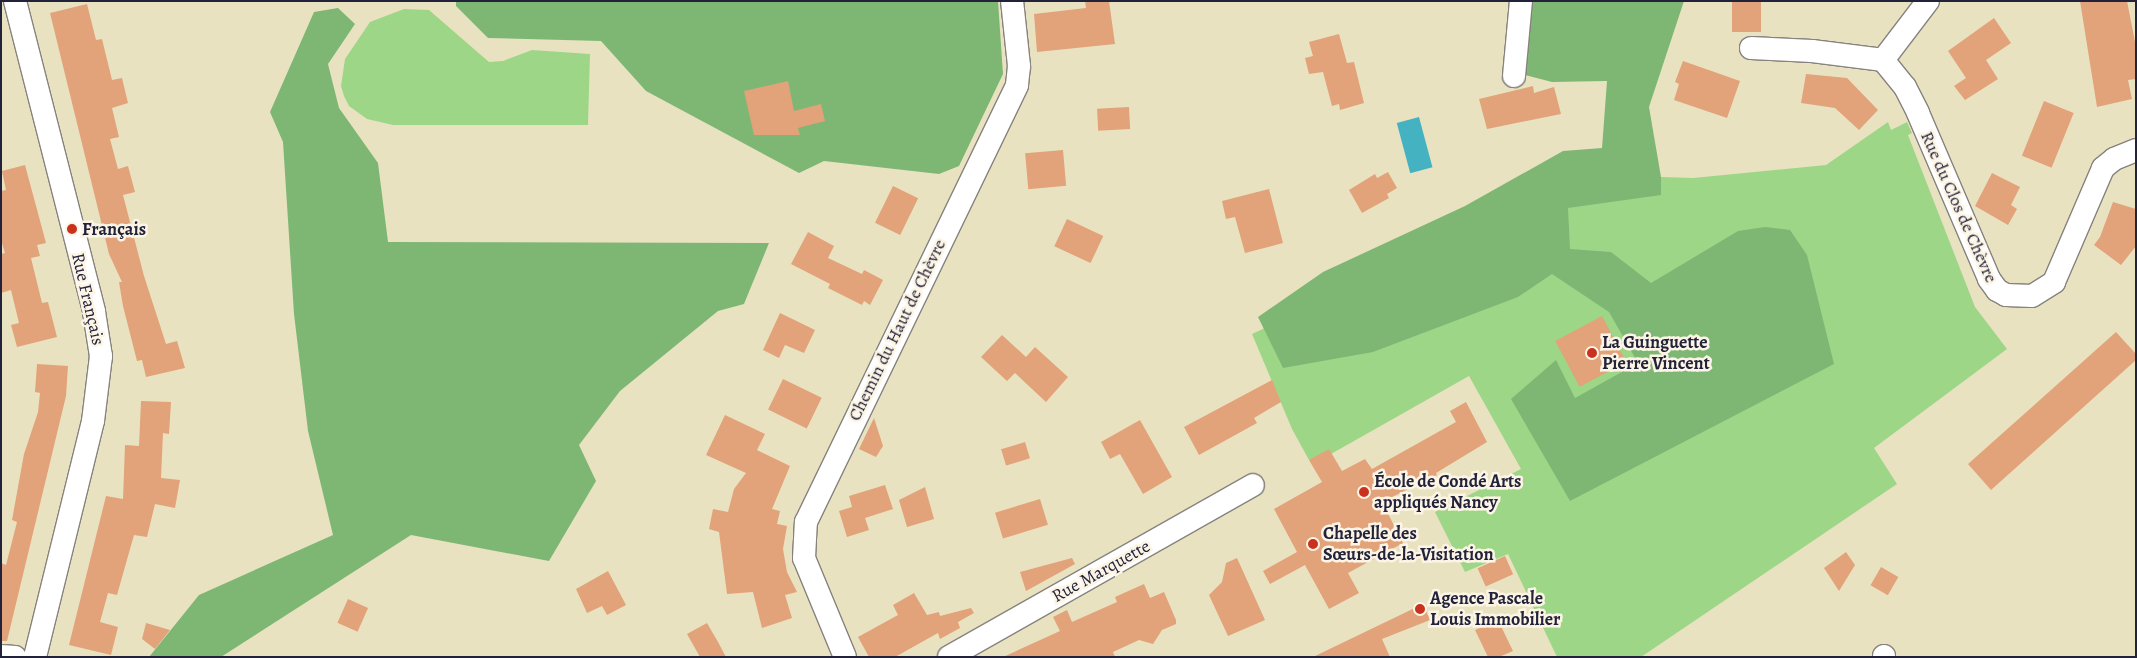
<!DOCTYPE html>
<html>
<head>
<meta charset="utf-8">
<style>
  body { margin:0 }
  #map { position:relative; width:2137px; height:658px; overflow:hidden; background:#e9e2c0; font-family:Alegreya,serif }
  div>[style] { position:absolute }
  .green>* { inset:0; background:#9ed688 }
  .forest>* { inset:0; background:#7eb774 }
  .water>* { inset:0; background:#45b2c1; transform-origin:0 0 }
  .building>* { inset:0; background:#e2a27a; transform-origin:0 0 }
  .roads { filter:drop-shadow(1px 0 #86827e) drop-shadow(-1px 0 #86827e) drop-shadow(0 1px #86827e) drop-shadow(0 -1px #86827e) }
  .minor>* { height:22px; margin:-11px; padding:0 11px; transform-origin:11px; border-radius:11px; background:#fff }
  .dots>* { width:14px; height:14px; translate:-50% -50%; box-sizing:border-box; border:2px solid #fcf5e5; border-radius:50% }
  span { translate:-50% -50%; white-space:nowrap; text-align:center; line-height:1.15; -webkit-text-stroke:5px #fcf5e5; paint-order:stroke }
  .street-label { font-size:18px; color:#22223b }
  .poi-label { font-size:18px; color:#22223b; font-weight:700 }
  .left { translate:0 -50%; text-align:left }
  .frame { position:absolute; inset:0; border:2px solid #22223b; pointer-events:none }
</style>
</head>
<body>
<div id="map">
  <div class="green">
    <div style="clip-path:polygon(404px 9px,429px 10px,489px 62px,503px 61px,532px 50px,590px 54px,588px 125px,393px 125px,367px 119px,349px 106px,344px 96px,341px 86px,345px 59px,370px 22px)"></div>
    <div style="clip-path:polygon(1888px 122px,1891px 130px,1907px 122px,1912px 133px,1908px 135px,1975px 307px,2007px 349px,1874px 448px,1897px 484px,1641px 657px,1557px 657px,1508px 554px,1465px 572px,1435px 512px,1521px 469px,1469px 376px,1331px 454px,1309px 460px,1292px 429px,1252px 334px,1600px 175px,1693px 178px,1826px 165px)"></div>
  </div>
  <div class="forest">
    <div style="clip-path:polygon(456px 1px,998px 1px,1003px 74px,959px 166px,939px 174px,824px 161px,799px 173px,646px 91px,601px 41px,488px 38px,456px 6px)"></div>
    <div style="clip-path:polygon(1526px 1px,1684px 1px,1649px 107px,1661px 177px,1661px 195px,1568px 208px,1570px 249px,1611px 252px,1651px 283px,1738px 231px,1765px 227px,1790px 230px,1807px 255px,1834px 364px,1570px 501px,1511px 399px,1556px 360px,1575px 398px,1638px 363px,1609px 312px,1552px 274px,1518px 297px,1373px 352px,1283px 368px,1258px 317px,1323px 272px,1465px 206px,1563px 151px,1602px 148px,1607px 81px,1552px 82px,1521px 74px)"></div>
    <div style="clip-path:polygon(338px 8px,355px 24px,328px 64px,339px 108px,378px 163px,388px 242px,769px 243px,744px 304px,718px 311px,620px 391px,579px 445px,596px 481px,549px 561px,411px 535px,221px 657px,149px 657px,199px 595px,333px 535px,308px 431px,294px 314px,283px 142px,270px 112px,314px 12px)"></div>
  </div>
  <div class="water">
    <div style="left:1419px;top:117px;width:52px;height:23px;rotate:75deg"></div>
  </div>
  <div class="building">
    <div style="clip-path:polygon(1085px 1px,1109px 1px,1115px 44px,1037px 52px,1034px 14px,1086px 8px)"></div>
    <div style="left:1732px;top:1px;width:29px;height:31px"></div>
    <div style="clip-path:polygon(2080px 1px,2127px 1px,2136px 47px,2136px 79px,2128px 80px,2132px 99px,2097px 107px)"></div>
    <div style="clip-path:polygon(87px 4px,96px 40px,102px 39px,112px 80px,122px 78px,128px 103px,112px 108px,119px 137px,110px 139px,118px 169px,128px 166px,135px 192px,123px 195px,144px 276px,166px 344px,177px 341px,185px 368px,146px 377px,142px 360px,137px 361px,123px 306px,119px 282px,122px 282px,109px 254px,50px 13px)"></div>
    <div style="clip-path:polygon(1994px 18px,2011px 43px,1986px 60px,1998px 79px,1965px 100px,1954px 86px,1966px 78px,1948px 51px)"></div>
    <div style="clip-path:polygon(1339px 34px,1347px 63px,1354px 62px,1364px 103px,1340px 110px,1339px 104px,1332px 106px,1323px 72px,1309px 74px,1305px 58px,1313px 56px,1309px 42px)"></div>
    <div style="clip-path:polygon(1683px 61px,1740px 81px,1727px 118px,1674px 100px,1679px 84px,1675px 82px)"></div>
    <div style="clip-path:polygon(1806px 74px,1847px 78px,1878px 110px,1859px 130px,1835px 108px,1801px 103px)"></div>
    <div style="clip-path:polygon(788px 81px,794px 111px,821px 104px,825px 121px,798px 128px,800px 135px,754px 135px,744px 91px)"></div>
    <div style="clip-path:polygon(1533px 86px,1534px 93px,1554px 87px,1561px 114px,1487px 129px,1479px 99px)"></div>
    <div style="left:2044px;top:101px;width:32px;height:59px;rotate:22deg"></div>
    <div style="left:1129px;top:107px;width:22px;height:32px;rotate:87deg"></div>
    <div style="left:1063px;top:150px;width:36px;height:38px;rotate:85deg"></div>
    <div style="clip-path:polygon(25px 165px,46px 243px,37px 245px,40px 256px,31px 258px,42px 303px,48px 302px,57px 337px,17px 347px,11px 325px,19px 323px,11px 290px,1px 293px,1px 254px,5px 253px,1px 240px,1px 191px,6px 190px,2px 171px)"></div>
    <div style="clip-path:polygon(1388px 172px,1397px 188px,1387px 194px,1389px 198px,1362px 213px,1349px 190px,1375px 174px,1377px 178px)"></div>
    <div style="clip-path:polygon(1992px 173px,2020px 187px,2011px 205px,2017px 209px,2008px 225px,1975px 206px)"></div>
    <div style="left:893px;top:186px;width:28px;height:41px;rotate:26deg"></div>
    <div style="clip-path:polygon(1269px 189px,1283px 243px,1245px 253px,1235px 217px,1226px 219px,1222px 201px)"></div>
    <div style="clip-path:polygon(2113px 202px,2136px 209px,2136px 246px,2121px 265px,2094px 245px,2100px 237px)"></div>
    <div style="left:1067px;top:219px;width:40px;height:30px;rotate:25deg"></div>
    <div style="clip-path:polygon(808px 232px,834px 246px,828px 258px,862px 274px,864px 270px,883px 280px,870px 305px,864px 301px,862px 305px,828px 288px,830px 284px,791px 264px)"></div>
    <div style="clip-path:polygon(780px 313px,815px 330px,804px 353px,785px 345px,779px 358px,763px 350px)"></div>
    <div style="left:1602px;top:316px;width:52px;height:53px;rotate:62deg"></div>
    <div style="clip-path:polygon(2116px 332px,2136px 354px,2136px 360px,1991px 490px,1968px 464px)"></div>
    <div style="clip-path:polygon(1002px 335px,1026px 357px,1035px 347px,1068px 377px,1046px 402px,1015px 373px,1007px 381px,981px 357px)"></div>
    <div style="clip-path:polygon(37px 364px,68px 366px,66px 396px,7px 641px,1px 641px,1px 563px,6px 565px,17px 522px,12px 520px,24px 454px,38px 412px,40px 393px,35px 392px)"></div>
    <div style="left:783px;top:379px;width:43px;height:34px;rotate:26deg"></div>
    <div style="clip-path:polygon(1272px 380px,1281px 402px,1254px 418px,1257px 423px,1199px 455px,1184px 427px)"></div>
    <div style="clip-path:polygon(141px 401px,171px 402px,169px 434px,163px 433px,161px 478px,180px 480px,175px 508px,155px 504px,147px 537px,134px 535px,117px 595px,108px 593px,100px 622px,118px 627px,111px 655px,69px 645px,106px 496px,123px 499px,125px 445px,139px 446px)"></div>
    <div style="clip-path:polygon(1466px 402px,1487px 442px,1436px 473px,1437px 475px,1382px 502px,1403px 543px,1348px 573px,1359px 593px,1329px 609px,1305px 565px,1270px 584px,1263px 571px,1297px 552px,1274px 509px,1322px 482px,1309px 460px,1329px 449px,1342px 471px,1365px 459px,1372px 469px,1456px 422px,1450px 411px)"></div>
    <div style="clip-path:polygon(725px 415px,765px 434px,757px 450px,790px 466px,772px 509px,780px 511px,777px 524px,787px 526px,783px 549px,787px 572px,797px 592px,785px 595px,792px 618px,762px 628px,753px 592px,727px 594px,719px 532px,709px 529px,713px 509px,728px 512px,734px 489px,746px 473px,706px 455px)"></div>
    <div style="clip-path:polygon(874px 418px,883px 446px,876px 457px,859px 449px)"></div>
    <div style="clip-path:polygon(1140px 420px,1172px 477px,1143px 494px,1120px 454px,1110px 459px,1101px 442px)"></div>
    <div style="left:1025px;top:442px;width:17px;height:25px;rotate:73deg"></div>
    <div style="clip-path:polygon(885px 485px,893px 509px,865px 518px,869px 530px,847px 537px,839px 511px,852px 507px,849px 496px)"></div>
    <div style="clip-path:polygon(925px 487px,934px 519px,907px 527px,899px 500px)"></div>
    <div style="left:1040px;top:499px;width:27px;height:47px;rotate:73deg"></div>
    <div style="clip-path:polygon(1846px 552px,1855px 565px,1839px 591px,1824px 568px)"></div>
    <div style="left:1505px;top:556px;width:20px;height:30px;rotate:66deg"></div>
    <div style="clip-path:polygon(1072px 558px,1075px 564px,1026px 591px,1020px 572px)"></div>
    <div style="clip-path:polygon(1237px 558px,1265px 620px,1228px 636px,1209px 595px,1222px 582px,1226px 563px)"></div>
    <div style="left:1881px;top:567px;width:20px;height:21px;rotate:30deg"></div>
    <div style="clip-path:polygon(608px 571px,626px 605px,607px 615px,602px 606px,587px 613px,576px 589px)"></div>
    <div style="clip-path:polygon(1144px 584px,1150px 598px,1164px 592px,1176px 620px,1176px 624px,1162px 630px,1153px 644px,1139px 640px,1113px 652px,1115px 657px,1003px 657px,1060px 631px,1053px 617px,1067px 610px,1072px 622px,1117px 602px,1115px 597px)"></div>
    <div style="clip-path:polygon(914px 593px,927px 615px,939px 612px,940px 616px,971px 608px,974px 613px,958px 622px,960px 628px,940px 639px,938px 633px,895px 657px,869px 657px,858px 637px,898px 615px,893px 605px)"></div>
    <div style="left:348px;top:599px;width:22px;height:26px;rotate:24deg"></div>
    <div style="clip-path:polygon(1423px 604px,1430px 620px,1382px 639px,1390px 657px,1313px 657px)"></div>
    <div style="clip-path:polygon(1498px 620px,1513px 651px,1499px 657px,1488px 657px,1475px 630px)"></div>
    <div style="clip-path:polygon(146px 623px,170px 630px,155px 649px,142px 639px)"></div>
    <div style="clip-path:polygon(707px 623px,718px 642px,726px 657px,700px 657px,687px 634px)"></div>
  </div>
  <div class="roads">
    <div class="minor">
      <div style="left:15px;top:1px;width:321px;rotate:75.7deg"></div>
      <div style="left:94px;top:312px;width:45px;rotate:81deg"></div>
      <div style="left:101px;top:356px;width:65px;rotate:97deg"></div>
      <div style="left:93px;top:421px;width:243px;rotate:103.8deg"></div>
      <div style="left:1751px;top:48px;width:61px;rotate:2.8deg"></div>
      <div style="left:1812px;top:51px;width:72px;rotate:7.2deg"></div>
      <div style="left:1883px;top:60px;width:35px;rotate:51deg"></div>
      <div style="left:1905px;top:87px;width:29px;rotate:63deg"></div>
      <div style="left:1918px;top:113px;width:181px;rotate:66.8deg"></div>
      <div style="left:1989px;top:279px;width:14px;rotate:54deg"></div>
      <div style="left:1997px;top:290px;width:10px;rotate:29deg"></div>
      <div style="left:2006px;top:295px;width:26px;rotate:2deg"></div>
      <div style="left:2032px;top:296px;width:26px;rotate:-32deg"></div>
      <div style="left:2054px;top:282px;width:124px;rotate:-66.7deg"></div>
      <div style="left:2103px;top:168px;width:14px;rotate:-39deg"></div>
      <div style="left:2114px;top:159px;width:24px;rotate:-22deg"></div>
      <div style="left:1883px;top:60px;width:74px;rotate:-52.7deg"></div>
      <div style="left:1514px;top:76px;width:75px;rotate:-84.7deg"></div>
      <div style="left:1px;top:656px;width:14px;rotate:4deg"></div>
      <div style="left:1884px;top:656px;width:1px;rotate:90deg"></div>
      <div style="left:845px;top:657px;width:107px;rotate:-112.5deg"></div>
      <div style="left:804px;top:558px;width:36px;rotate:-87deg"></div>
      <div style="left:806px;top:522px;width:485px;rotate:-64.2deg"></div>
      <div style="left:1017px;top:85px;width:19px;rotate:-84deg"></div>
      <div style="left:1019px;top:66px;width:65px;rotate:-96.1deg"></div>
      <div style="left:949px;top:657px;width:349px;rotate:-29.5deg"></div>
    </div>
  </div>
  <div class="dots">
    <div style="left:72px;top:229px;background:#c8321e"></div>
    <div style="left:1592px;top:353px;background:#c8321e"></div>
    <div style="left:1364px;top:492px;background:#c8321e"></div>
    <div style="left:1313px;top:544px;background:#c8321e"></div>
    <div style="left:1420px;top:609px;background:#c8321e"></div>
  </div>
  <div class="street-label">
    <span style="left:1959px;top:207px;rotate:66deg">Rue du Clos de Chèvre</span>
    <span style="left:88px;top:299px;rotate:77deg">Rue Français</span>
    <span style="left:897px;top:330px;rotate:-64deg">Chemin du Haut de Chèvre</span>
    <span style="left:1101px;top:571px;rotate:-29deg">Rue Marquette</span>
  </div>
  <div class="poi-label">
    <span class="left" style="left:82px;top:229px">Français</span>
    <span class="left" style="left:1602px;top:353px">La Guinguette<br>Pierre Vincent</span>
    <span class="left" style="left:1374px;top:492px">École de Condé Arts<br>appliqués Nancy</span>
    <span class="left" style="left:1323px;top:544px">Chapelle des<br>Sœurs-de-la-Visitation</span>
    <span class="left" style="left:1430px;top:609px">Agence Pascale<br>Louis Immobilier</span>
  </div>
  <div class="frame"></div>
</div>
</body>
</html>
